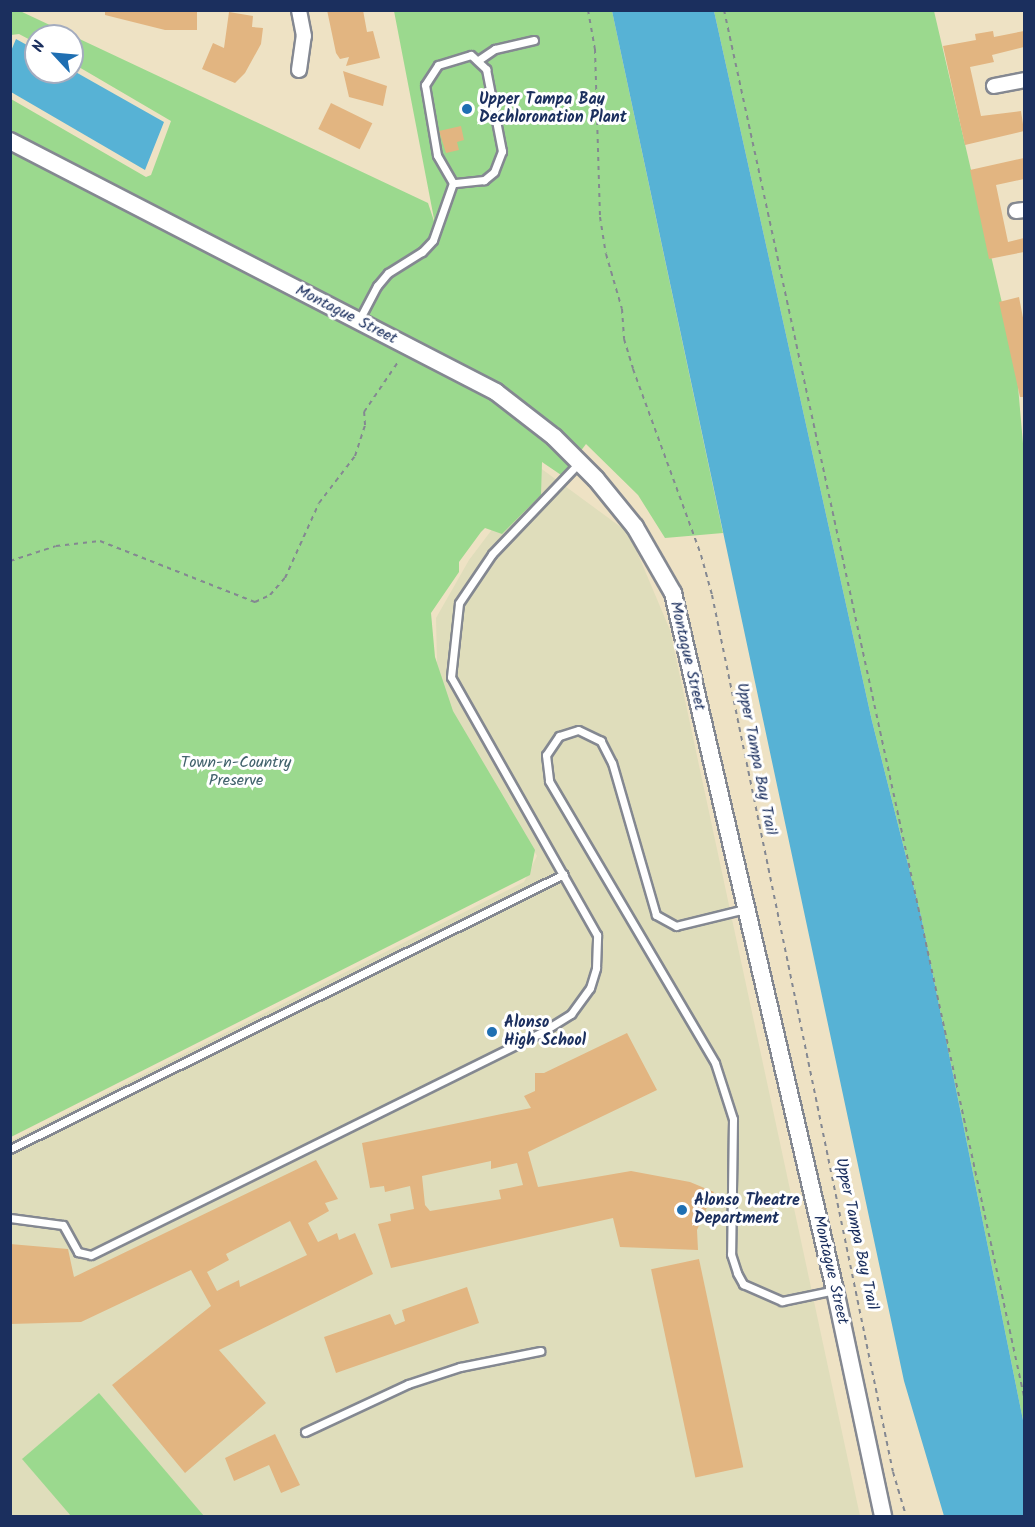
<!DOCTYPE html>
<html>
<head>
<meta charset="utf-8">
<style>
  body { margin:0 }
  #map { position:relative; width:1035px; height:1527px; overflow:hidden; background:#eee2c4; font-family:Kalam,sans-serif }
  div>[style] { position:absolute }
  .built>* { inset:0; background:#dfddbb }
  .green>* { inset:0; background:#9bd98e }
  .water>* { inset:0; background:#57b2d5 }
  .building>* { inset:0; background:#e2b581; transform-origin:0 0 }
  .path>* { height:2px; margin-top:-1px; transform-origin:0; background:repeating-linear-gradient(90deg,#848891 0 4.5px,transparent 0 9px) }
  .roads { filter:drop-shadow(2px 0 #848891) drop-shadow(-2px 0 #848891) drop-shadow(0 2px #848891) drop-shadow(0 -2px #848891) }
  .service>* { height:7px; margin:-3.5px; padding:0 3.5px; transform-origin:3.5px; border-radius:3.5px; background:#fff }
  .minor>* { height:14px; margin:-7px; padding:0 7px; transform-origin:7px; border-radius:7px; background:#fff }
  .tertiary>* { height:16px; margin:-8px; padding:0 8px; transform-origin:8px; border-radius:8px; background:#fff }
  .dots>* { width:16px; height:16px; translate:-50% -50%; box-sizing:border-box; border:3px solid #fff; border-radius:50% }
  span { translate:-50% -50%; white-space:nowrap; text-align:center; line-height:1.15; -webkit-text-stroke:6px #fff; paint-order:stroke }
  .poi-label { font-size:16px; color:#1b2f5e; font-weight:700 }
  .left { translate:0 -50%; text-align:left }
  .street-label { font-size:16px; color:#1b2f5e }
  .park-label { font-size:16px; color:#41626c }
  .frame { position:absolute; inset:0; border:12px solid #1b2f5e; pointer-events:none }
  .north { position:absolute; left:24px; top:24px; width:60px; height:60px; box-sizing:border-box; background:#fff; border:2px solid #a4acbf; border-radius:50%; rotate:296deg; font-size:16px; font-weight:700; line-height:24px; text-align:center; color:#1b2f5e }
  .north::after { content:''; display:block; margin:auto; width:21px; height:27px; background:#1f6fb2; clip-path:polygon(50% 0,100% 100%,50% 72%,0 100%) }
</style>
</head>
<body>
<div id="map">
  <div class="built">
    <div style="clip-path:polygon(539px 467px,629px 533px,670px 630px,860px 1516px,11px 1516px,11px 1141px,524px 882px,537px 856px,450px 707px,437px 663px,436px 618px,469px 560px)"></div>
  </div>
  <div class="green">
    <div style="clip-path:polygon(11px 11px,20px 11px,428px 203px,435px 224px,394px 11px,612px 11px,723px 533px,665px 538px,638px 495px,586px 444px,580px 452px,559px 431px,11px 132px,11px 99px,146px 177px,151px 175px,171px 121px,72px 63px,72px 36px,36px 36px,36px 43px,19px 34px,11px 35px)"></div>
    <div style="clip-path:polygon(714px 11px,934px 11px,1016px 363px,1024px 455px,1024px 1425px,921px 916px,872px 721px)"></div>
    <div style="clip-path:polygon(11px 149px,492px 398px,572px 465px,564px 477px,542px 462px,541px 495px,502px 534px,485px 528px,481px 532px,459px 562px,459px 572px,431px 613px,435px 657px,453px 711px,535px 850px,530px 875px,11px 1137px)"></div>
    <div style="clip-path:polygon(99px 1393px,204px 1516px,71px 1516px,22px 1459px)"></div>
  </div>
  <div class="water">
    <div style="clip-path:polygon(612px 11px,714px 11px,872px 721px,921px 916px,1024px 1425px,1024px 1516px,944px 1516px,904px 1381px)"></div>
    <div style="clip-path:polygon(16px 39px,36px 50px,36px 72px,72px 70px,164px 122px,145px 170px,11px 92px,11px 51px)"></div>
  </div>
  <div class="building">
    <div style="clip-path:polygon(105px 10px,197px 10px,197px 30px,165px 30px,105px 15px)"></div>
    <div style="clip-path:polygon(327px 10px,363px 10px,367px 32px,373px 31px,380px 58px,346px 66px,349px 57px,340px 59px,336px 53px)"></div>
    <div style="clip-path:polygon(229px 12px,253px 16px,252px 27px,263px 28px,261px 44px,245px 73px,235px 83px,202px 69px,213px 43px,224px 48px)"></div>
    <div style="clip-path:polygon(993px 31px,994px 37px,1024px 31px,1024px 47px,992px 55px,994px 62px,970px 67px,981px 116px,1021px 111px,1024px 131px,965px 145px,943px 46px,976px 40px,975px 34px)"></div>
    <div style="clip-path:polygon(343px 71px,387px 86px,383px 106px,349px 97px)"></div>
    <div style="left:331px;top:103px;width:46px;height:29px;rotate:26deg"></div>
    <div style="clip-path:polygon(461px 126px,464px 140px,457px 142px,459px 150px,446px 153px,439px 131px)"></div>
    <div style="clip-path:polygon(1024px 158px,1024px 179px,996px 185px,1008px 242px,1024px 238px,1024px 252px,989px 259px,970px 170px)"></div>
    <div style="clip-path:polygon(1019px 297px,1024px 323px,1024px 397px,1020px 397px,999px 302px)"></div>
    <div style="clip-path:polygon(evenodd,627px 1033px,657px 1090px,528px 1152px,538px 1187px,631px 1171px,690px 1182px,714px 1192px,697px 1230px,698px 1250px,620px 1247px,613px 1218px,391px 1268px,378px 1224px,391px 1221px,390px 1214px,414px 1209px,410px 1186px,385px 1192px,384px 1186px,370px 1188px,362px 1143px,531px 1108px,524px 1096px,535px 1091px,535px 1073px,544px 1073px,627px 1033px,491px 1161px,491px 1169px,517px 1163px,523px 1185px,499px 1190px,501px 1199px,430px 1211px,425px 1205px,422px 1176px,491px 1161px)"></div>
    <div style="clip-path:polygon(evenodd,316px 1160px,338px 1199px,325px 1203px,329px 1211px,308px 1223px,318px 1242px,337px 1233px,339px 1240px,355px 1233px,373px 1274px,219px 1350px,266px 1403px,185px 1473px,112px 1385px,211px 1306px,191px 1270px,81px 1322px,10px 1324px,10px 1244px,68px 1249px,74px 1277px,316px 1160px,290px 1221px,307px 1255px,240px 1287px,239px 1280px,217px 1291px,207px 1272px,229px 1260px,226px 1254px,290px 1221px)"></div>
    <div style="left:699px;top:1259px;width:213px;height:49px;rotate:78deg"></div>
    <div style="clip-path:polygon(467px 1287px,479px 1323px,336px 1373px,324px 1337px,390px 1314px,395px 1325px,405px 1321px,402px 1310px)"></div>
    <div style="clip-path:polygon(275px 1434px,300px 1485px,281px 1493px,269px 1465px,234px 1481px,225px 1458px)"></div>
  </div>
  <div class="path">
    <div style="left:588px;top:10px;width:40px;rotate:80deg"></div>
    <div style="left:595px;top:49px;width:168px;rotate:88.3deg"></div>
    <div style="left:600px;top:217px;width:37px;rotate:81deg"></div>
    <div style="left:606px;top:254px;width:57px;rotate:73.8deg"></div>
    <div style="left:622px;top:309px;width:30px;rotate:86deg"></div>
    <div style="left:624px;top:339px;width:31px;rotate:73deg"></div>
    <div style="left:633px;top:369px;width:198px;rotate:69.9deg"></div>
    <div style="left:701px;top:555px;width:41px;rotate:74.6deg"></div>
    <div style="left:712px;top:595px;width:895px;rotate:78.34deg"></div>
    <div style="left:893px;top:1472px;width:46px;rotate:73.5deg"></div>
    <div style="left:724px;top:10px;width:1418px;rotate:77.79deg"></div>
    <div style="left:10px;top:561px;width:48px;rotate:-18.1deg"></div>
    <div style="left:56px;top:546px;width:44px;rotate:-6.5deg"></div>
    <div style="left:100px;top:541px;width:167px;rotate:21.5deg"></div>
    <div style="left:255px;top:602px;width:17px;rotate:-25deg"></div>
    <div style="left:270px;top:595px;width:23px;rotate:-49deg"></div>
    <div style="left:285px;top:578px;width:82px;rotate:-65.6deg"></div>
    <div style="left:319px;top:503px;width:59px;rotate:-52.5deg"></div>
    <div style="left:355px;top:456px;width:33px;rotate:-72deg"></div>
    <div style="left:365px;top:425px;width:13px;rotate:-94deg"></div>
    <div style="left:364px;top:412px;width:60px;rotate:-55.8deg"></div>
  </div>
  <div class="roads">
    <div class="service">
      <div style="left:471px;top:55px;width:21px;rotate:43deg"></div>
      <div style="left:486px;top:69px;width:84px;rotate:79deg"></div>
      <div style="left:502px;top:151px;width:22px;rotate:111deg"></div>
      <div style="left:494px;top:172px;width:13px;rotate:141deg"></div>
      <div style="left:484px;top:180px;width:31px;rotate:174deg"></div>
      <div style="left:453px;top:183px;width:32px;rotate:-120deg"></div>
      <div style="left:437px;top:155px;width:71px;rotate:-99.7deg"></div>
      <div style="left:425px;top:85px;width:24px;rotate:-57deg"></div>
      <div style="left:438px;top:65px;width:34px;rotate:-17deg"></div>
      <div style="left:480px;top:59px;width:18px;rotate:-34deg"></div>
      <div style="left:495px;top:49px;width:40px;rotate:-13deg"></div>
      <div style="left:358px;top:322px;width:41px;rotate:-62.2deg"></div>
      <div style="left:377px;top:286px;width:17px;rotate:-50deg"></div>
      <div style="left:388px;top:273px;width:40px;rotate:-32deg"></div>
      <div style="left:422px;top:252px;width:16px;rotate:-47deg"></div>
      <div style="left:433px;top:240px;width:60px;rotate:-70.7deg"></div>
      <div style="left:745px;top:909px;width:71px;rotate:166.2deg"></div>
      <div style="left:676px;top:926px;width:23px;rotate:-151deg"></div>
      <div style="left:656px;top:915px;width:158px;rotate:-106.1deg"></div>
      <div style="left:612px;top:763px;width:25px;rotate:-117deg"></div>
      <div style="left:601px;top:741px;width:25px;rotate:-154deg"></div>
      <div style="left:578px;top:730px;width:20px;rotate:162deg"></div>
      <div style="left:559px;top:736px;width:23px;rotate:124deg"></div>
      <div style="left:546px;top:755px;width:26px;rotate:83deg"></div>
      <div style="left:549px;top:781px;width:327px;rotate:59.5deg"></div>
      <div style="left:715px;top:1063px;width:59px;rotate:72.2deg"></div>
      <div style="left:733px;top:1119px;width:135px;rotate:90.8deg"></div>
      <div style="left:731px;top:1254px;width:20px;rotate:72deg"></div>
      <div style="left:737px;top:1273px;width:13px;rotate:61deg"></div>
      <div style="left:743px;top:1284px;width:43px;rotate:23.6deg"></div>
      <div style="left:782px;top:1301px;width:54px;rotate:-11.7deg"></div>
      <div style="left:10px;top:1149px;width:618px;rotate:-26.4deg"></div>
      <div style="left:10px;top:1218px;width:53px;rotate:7.5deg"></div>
      <div style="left:63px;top:1225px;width:31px;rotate:61deg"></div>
      <div style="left:78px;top:1252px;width:13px;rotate:13deg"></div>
      <div style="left:91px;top:1255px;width:500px;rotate:-26.3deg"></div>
      <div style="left:539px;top:1034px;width:38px;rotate:-32deg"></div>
      <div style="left:571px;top:1014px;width:32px;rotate:-54deg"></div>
      <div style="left:590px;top:988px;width:21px;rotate:-73deg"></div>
      <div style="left:596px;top:968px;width:33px;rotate:-88deg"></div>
      <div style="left:597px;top:935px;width:296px;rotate:-119.5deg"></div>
      <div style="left:451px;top:677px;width:74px;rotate:-83.8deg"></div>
      <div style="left:459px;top:603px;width:59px;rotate:-56deg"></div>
      <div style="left:492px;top:554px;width:127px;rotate:-46.3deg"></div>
      <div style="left:305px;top:1432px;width:114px;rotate:-25deg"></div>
      <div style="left:408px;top:1384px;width:55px;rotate:-18.1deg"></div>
      <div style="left:460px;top:1367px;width:82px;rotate:-11.3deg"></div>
    </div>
    <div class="minor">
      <div style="left:299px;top:70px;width:34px;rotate:-82deg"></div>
      <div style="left:304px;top:36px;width:26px;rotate:-101deg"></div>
      <div style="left:994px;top:86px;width:31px;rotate:-11deg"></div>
      <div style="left:1016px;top:211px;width:8px;rotate:-7deg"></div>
    </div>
    <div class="tertiary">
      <div style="left:10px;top:141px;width:547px;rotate:27.31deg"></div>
      <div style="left:496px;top:392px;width:73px;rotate:37.8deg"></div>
      <div style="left:554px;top:437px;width:59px;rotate:45deg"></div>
      <div style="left:596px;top:479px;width:62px;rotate:50.9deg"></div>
      <div style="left:635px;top:527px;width:76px;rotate:60.1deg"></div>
      <div style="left:673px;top:593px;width:716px;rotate:76.92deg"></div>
      <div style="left:835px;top:1290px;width:231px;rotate:78deg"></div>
    </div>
  </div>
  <div class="dots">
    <div style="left:467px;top:109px;background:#1f6fb2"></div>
    <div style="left:492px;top:1032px;background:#1f6fb2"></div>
    <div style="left:682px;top:1210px;background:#1f6fb2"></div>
  </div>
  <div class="poi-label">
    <span class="left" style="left:479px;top:109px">Upper Tampa Bay<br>Dechloronation Plant</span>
    <span class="left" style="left:504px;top:1032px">Alonso<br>High School</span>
    <span class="left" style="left:694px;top:1210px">Alonso Theatre<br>Department</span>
  </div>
  <div class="street-label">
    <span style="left:346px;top:315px;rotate:27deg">Montague Street</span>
    <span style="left:687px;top:656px;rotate:77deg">Montague Street</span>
    <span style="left:756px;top:759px;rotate:79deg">Upper Tampa Bay Trail</span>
    <span style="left:856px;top:1234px;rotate:78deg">Upper Tampa Bay Trail</span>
    <span style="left:830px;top:1270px;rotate:77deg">Montague Street</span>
  </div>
  <div class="park-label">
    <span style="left:236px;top:772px">Town-n-Country<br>Preserve</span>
  </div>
  <div class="frame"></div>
  <div class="north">N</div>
</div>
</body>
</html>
